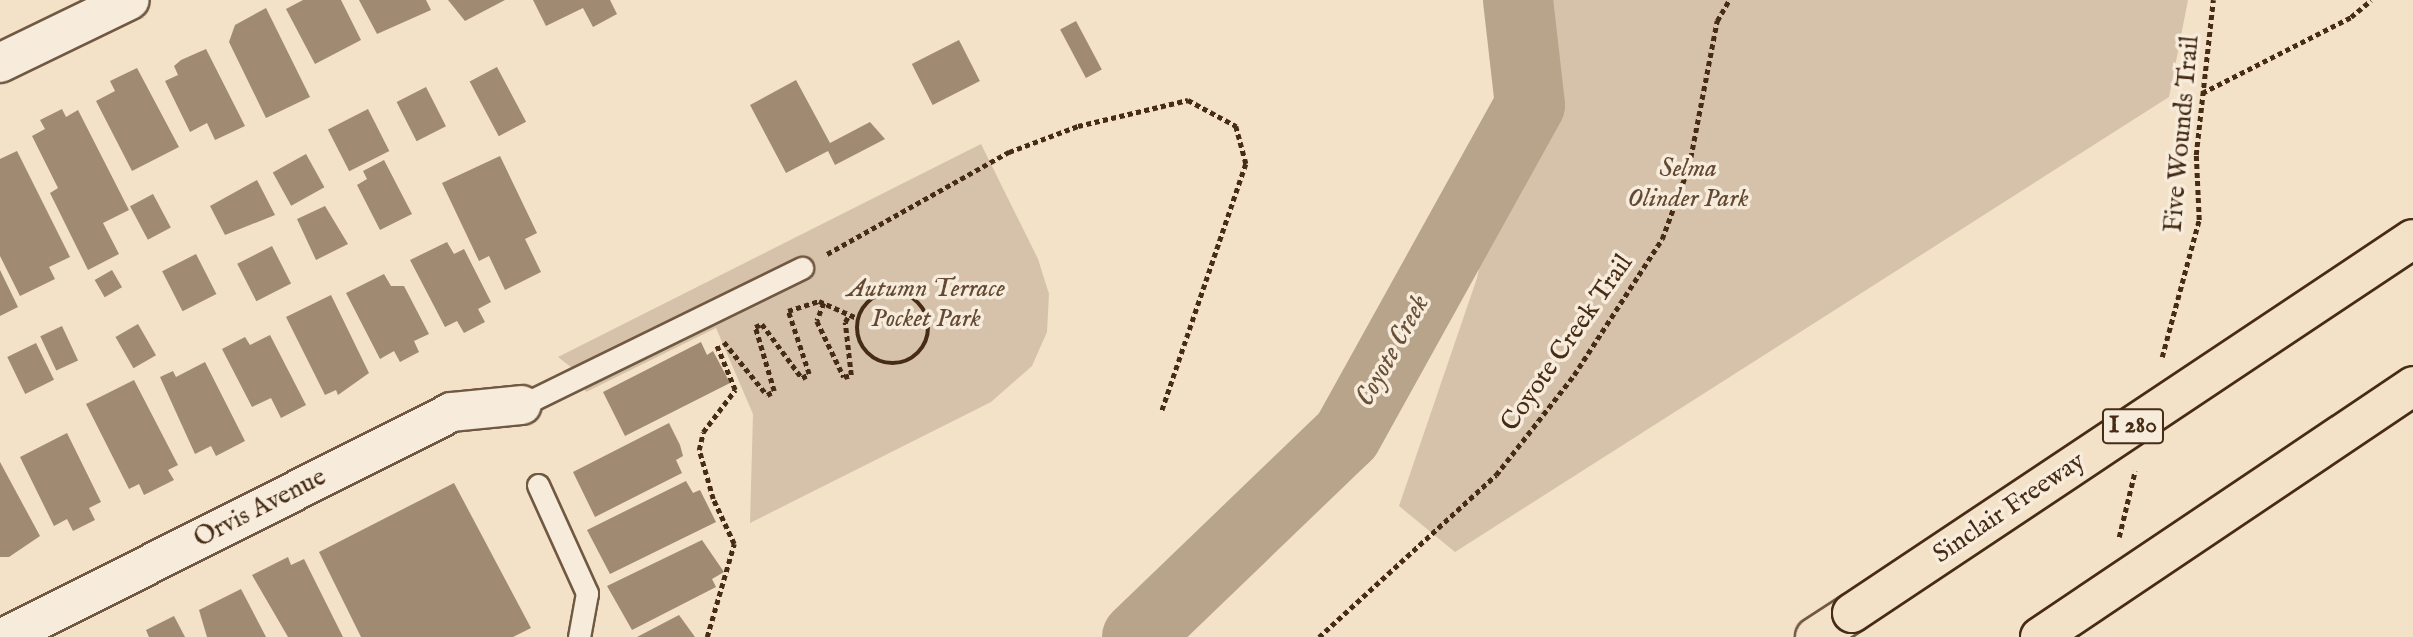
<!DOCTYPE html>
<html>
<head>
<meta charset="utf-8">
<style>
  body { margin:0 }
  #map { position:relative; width:2413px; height:637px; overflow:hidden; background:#f3e1c8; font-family:"IM FELL English",serif }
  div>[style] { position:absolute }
  .green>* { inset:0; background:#d6c2aa }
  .river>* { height:70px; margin:-35px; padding:0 35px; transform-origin:35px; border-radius:35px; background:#b8a38b }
  .building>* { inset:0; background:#a08a72; transform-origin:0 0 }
  .path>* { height:4.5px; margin-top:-2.25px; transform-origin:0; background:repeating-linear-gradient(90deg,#462b15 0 5px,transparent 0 8.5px) }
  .path>.ring { margin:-2.25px; padding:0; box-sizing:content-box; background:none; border:4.5px solid #462b15; border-radius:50% }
  .roads { filter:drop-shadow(2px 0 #715842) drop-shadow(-2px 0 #715842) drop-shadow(0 2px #715842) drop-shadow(0 -2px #715842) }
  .lane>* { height:21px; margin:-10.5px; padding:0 10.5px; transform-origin:10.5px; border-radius:10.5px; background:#f7ecdb }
  .street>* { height:38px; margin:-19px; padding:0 19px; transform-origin:19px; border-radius:19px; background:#f7ecdb }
  .highway>* { height:38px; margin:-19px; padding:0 19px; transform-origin:19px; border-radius:19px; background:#f3e1c8 }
  .bridges { filter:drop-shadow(2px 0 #462b15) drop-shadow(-2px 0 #462b15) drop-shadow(0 2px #462b15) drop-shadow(0 -2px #462b15) }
  .highway-bridge>* { height:38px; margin:-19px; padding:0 19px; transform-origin:19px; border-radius:19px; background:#f3e1c8 }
  span { translate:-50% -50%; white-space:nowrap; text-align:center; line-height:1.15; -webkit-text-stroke:7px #f7ecdb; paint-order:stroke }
  .shield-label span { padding:2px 5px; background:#f7ecdb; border:2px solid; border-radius:5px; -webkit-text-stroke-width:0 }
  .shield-label { font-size:24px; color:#462b15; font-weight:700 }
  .street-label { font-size:26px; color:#462b15 }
  .park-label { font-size:26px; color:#634933; font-style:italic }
  .water-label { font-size:28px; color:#684f38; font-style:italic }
</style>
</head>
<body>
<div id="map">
  <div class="green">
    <div style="clip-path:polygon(1522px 0,2188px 0,2169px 97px,1455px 552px,1399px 506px,1477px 278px,1516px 103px)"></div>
    <div style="clip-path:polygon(981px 144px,1038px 259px,1049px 294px,1047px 332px,1032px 366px,991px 402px,750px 523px,753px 414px,716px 328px,586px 392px,576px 371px,558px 357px)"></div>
  </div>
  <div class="river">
    <div style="left:1137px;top:637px;width:291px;rotate:-43.9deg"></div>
    <div style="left:1347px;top:435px;width:377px;rotate:-61deg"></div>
    <div style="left:1530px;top:105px;width:106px;rotate:-96.5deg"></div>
  </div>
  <div class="building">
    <div style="clip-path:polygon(303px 0,341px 0,361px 40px,315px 64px,286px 9px)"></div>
    <div style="clip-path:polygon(359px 0,426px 0,431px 10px,377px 34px)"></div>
    <div style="clip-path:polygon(448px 0,505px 0,465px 21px)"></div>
    <div style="clip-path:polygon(533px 0,610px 0,617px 14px,593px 27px,583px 8px,546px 26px)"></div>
    <div style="clip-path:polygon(266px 8px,310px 97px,266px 118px,229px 42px,235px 25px)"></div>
    <div style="left:1076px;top:21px;width:55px;height:18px;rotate:62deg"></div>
    <div style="left:959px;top:40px;width:46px;height:53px;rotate:63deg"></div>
    <div style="clip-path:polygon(206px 49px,245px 126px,215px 140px,207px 123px,190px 132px,165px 81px,178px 75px,174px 66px,181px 60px)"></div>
    <div style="left:497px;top:67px;width:62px;height:31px;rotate:62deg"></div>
    <div style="clip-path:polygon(137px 68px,179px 147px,132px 171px,96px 101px,115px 91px,110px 81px)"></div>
    <div style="clip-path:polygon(796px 80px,830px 143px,870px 122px,885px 139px,835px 165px,828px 151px,786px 173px,750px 105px)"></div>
    <div style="left:426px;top:87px;width:44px;height:33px;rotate:63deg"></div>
    <div style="clip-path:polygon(62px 109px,66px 117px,78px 110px,129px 210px,103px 223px,119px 254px,88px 270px,50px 193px,58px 188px,32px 136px,45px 129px,40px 120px)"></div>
    <div style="left:368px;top:109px;width:47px;height:45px;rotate:63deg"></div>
    <div style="clip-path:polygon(17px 151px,70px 257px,49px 267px,55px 279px,20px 296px,0 256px,0 159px)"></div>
    <div style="left:306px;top:154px;width:38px;height:38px;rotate:61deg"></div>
    <div style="clip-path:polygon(500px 156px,537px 233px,525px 239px,541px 272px,505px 290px,489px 256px,479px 261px,442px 183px)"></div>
    <div style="clip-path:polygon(384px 160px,412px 214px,380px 230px,357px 185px,367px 179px,363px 171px)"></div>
    <div style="clip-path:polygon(257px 180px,275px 215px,225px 235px,210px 206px)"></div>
    <div style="left:153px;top:194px;width:38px;height:26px;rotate:62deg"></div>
    <div style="clip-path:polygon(325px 206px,348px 244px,316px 260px,297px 219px)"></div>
    <div style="clip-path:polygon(447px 242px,454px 254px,464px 249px,491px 302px,478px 309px,485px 322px,464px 333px,457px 321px,445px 327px,410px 260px)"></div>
    <div style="left:272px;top:246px;width:42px;height:39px;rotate:63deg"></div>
    <div style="left:196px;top:254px;width:45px;height:38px;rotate:63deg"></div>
    <div style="clip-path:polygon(0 270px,18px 307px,0 316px)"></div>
    <div style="left:112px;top:270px;width:20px;height:20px;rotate:60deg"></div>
    <div style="clip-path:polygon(384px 274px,391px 286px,404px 286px,429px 334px,414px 341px,419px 352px,400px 362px,394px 351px,380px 359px,346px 293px)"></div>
    <div style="clip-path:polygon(331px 295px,369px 373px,338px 395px,336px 390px,325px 395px,286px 317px)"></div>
    <div style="left:138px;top:324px;width:36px;height:26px;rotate:60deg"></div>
    <div style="left:62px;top:326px;width:38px;height:24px;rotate:65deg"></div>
    <div style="clip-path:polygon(270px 335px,306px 405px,281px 418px,271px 398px,252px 407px,222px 349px,245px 337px,250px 345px)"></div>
    <div style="clip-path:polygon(701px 342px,707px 355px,713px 351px,730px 383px,625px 436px,603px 392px)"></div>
    <div style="left:36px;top:343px;width:41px;height:32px;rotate:64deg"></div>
    <div style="clip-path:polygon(205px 362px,245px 441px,216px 456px,211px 446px,195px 454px,160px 377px,173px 371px,176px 377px)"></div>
    <div style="clip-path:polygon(134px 380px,178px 465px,168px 470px,174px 480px,144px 495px,139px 484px,129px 489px,86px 404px)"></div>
    <div style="clip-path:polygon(669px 423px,680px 445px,683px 456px,676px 460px,682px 473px,595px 517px,573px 472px)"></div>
    <div style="clip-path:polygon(67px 433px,101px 502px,89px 508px,95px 520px,73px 531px,67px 519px,54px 526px,20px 457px)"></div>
    <div style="clip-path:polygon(0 462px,40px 536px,9px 557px,0 557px)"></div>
    <div style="clip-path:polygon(686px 481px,693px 493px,700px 490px,716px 522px,610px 574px,587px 530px)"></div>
    <div style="clip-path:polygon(454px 483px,531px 628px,513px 637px,361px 637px,319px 552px)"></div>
    <div style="clip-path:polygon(702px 540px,724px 572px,712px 579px,716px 587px,632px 630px,607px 586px)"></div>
    <div style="clip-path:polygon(288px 557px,291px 565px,304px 559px,343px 637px,288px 637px,252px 575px)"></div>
    <div style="clip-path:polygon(241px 589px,266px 637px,207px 637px,199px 610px)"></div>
    <div style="clip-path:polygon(679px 615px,695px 637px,637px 637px)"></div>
    <div style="clip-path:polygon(174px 616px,185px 637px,149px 637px,146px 630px)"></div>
  </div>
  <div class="path">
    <div style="left:2202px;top:93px;width:167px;rotate:-27deg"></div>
    <div style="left:2351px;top:17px;width:26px;rotate:-40deg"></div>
    <div style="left:827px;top:254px;width:209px;rotate:-29.3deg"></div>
    <div style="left:1009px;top:152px;width:74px;rotate:-20.6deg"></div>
    <div style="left:1078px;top:126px;width:113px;rotate:-13.3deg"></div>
    <div style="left:1188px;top:100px;width:55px;rotate:28.4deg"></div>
    <div style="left:1236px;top:126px;width:39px;rotate:75deg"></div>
    <div style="left:1246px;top:164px;width:261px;rotate:108.8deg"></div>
    <div class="ring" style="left:857px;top:292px;width:67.5px;height:67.5px"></div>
    <div style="left:824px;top:303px;width:19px;rotate:111deg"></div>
    <div style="left:817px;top:321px;width:62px;rotate:64.3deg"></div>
    <div style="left:844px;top:377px;width:7px;rotate:-16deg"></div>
    <div style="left:851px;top:375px;width:53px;rotate:-96.5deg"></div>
    <div style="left:845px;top:322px;width:8px;rotate:-60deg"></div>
    <div style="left:724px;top:342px;width:68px;rotate:50.9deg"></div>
    <div style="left:767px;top:395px;width:8px;rotate:-30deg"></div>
    <div style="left:774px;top:391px;width:67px;rotate:-106.5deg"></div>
    <div style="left:755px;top:327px;width:8px;rotate:-23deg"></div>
    <div style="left:762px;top:324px;width:67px;rotate:53.5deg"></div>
    <div style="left:802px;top:378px;width:8px;rotate:-30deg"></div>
    <div style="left:809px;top:374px;width:66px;rotate:-108.4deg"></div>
    <div style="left:788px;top:311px;width:33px;rotate:-18deg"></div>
    <div style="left:819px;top:301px;width:42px;rotate:24.1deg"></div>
    <div style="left:2162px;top:357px;width:142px;rotate:-74.9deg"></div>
    <div style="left:2199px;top:220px;width:65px;rotate:-92.6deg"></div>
    <div style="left:2196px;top:155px;width:156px;rotate:-83.7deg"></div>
    <div style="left:2119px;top:537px;width:68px;rotate:-76.4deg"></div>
    <div style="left:707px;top:637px;width:97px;rotate:-73.8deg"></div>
    <div style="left:734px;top:544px;width:50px;rotate:-115deg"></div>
    <div style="left:713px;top:499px;width:51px;rotate:-105.9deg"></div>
    <div style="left:699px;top:450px;width:18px;rotate:-77deg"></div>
    <div style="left:703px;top:432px;width:53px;rotate:-52.7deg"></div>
    <div style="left:735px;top:390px;width:50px;rotate:-112.4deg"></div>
    <div style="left:1319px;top:637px;width:240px;rotate:-42.5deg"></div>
    <div style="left:1496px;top:475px;width:127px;rotate:-52deg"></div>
    <div style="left:1574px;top:375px;width:162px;rotate:-57.1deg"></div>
    <div style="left:1662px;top:239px;width:78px;rotate:-69.7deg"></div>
    <div style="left:1689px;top:166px;width:148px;rotate:-79.1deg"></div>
    <div style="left:1717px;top:21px;width:24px;rotate:-60deg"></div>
  </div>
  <div class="roads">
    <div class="lane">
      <div style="left:522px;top:405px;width:312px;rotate:-26.1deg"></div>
      <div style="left:538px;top:485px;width:119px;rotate:65.6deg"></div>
      <div style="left:587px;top:593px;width:45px;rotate:100.3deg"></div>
    </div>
    <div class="street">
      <div style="left:0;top:63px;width:144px;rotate:-25.9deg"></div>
      <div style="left:5px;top:637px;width:500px;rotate:-26.72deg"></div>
      <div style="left:452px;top:412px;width:70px;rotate:-5.7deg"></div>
    </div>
    <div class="highway">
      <div style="left:1815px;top:637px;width:44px;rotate:-33deg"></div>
    </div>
  </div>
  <div class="bridges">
    <div class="highway-bridge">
      <div style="left:1852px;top:613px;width:674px;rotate:-33.69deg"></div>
      <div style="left:2040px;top:637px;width:450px;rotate:-33.9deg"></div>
    </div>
  </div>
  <div class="shield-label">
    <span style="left:2133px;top:426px">I 280</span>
  </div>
  <div class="street-label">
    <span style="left:2182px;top:134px;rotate:-85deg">Five Wounds Trail</span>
    <span style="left:1567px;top:343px;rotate:-55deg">Coyote Creek Trail</span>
    <span style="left:260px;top:508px;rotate:-27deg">Orvis Avenue</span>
    <span style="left:2009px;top:508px;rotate:-34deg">Sinclair Freeway</span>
  </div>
  <div class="park-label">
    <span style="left:1688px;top:184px">Selma<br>Olinder Park</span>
    <span style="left:926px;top:304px">Autumn Terrace<br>Pocket Park</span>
  </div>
  <div class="water-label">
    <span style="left:1393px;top:351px;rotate:-61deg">Coyote Creek</span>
  </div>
</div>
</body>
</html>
